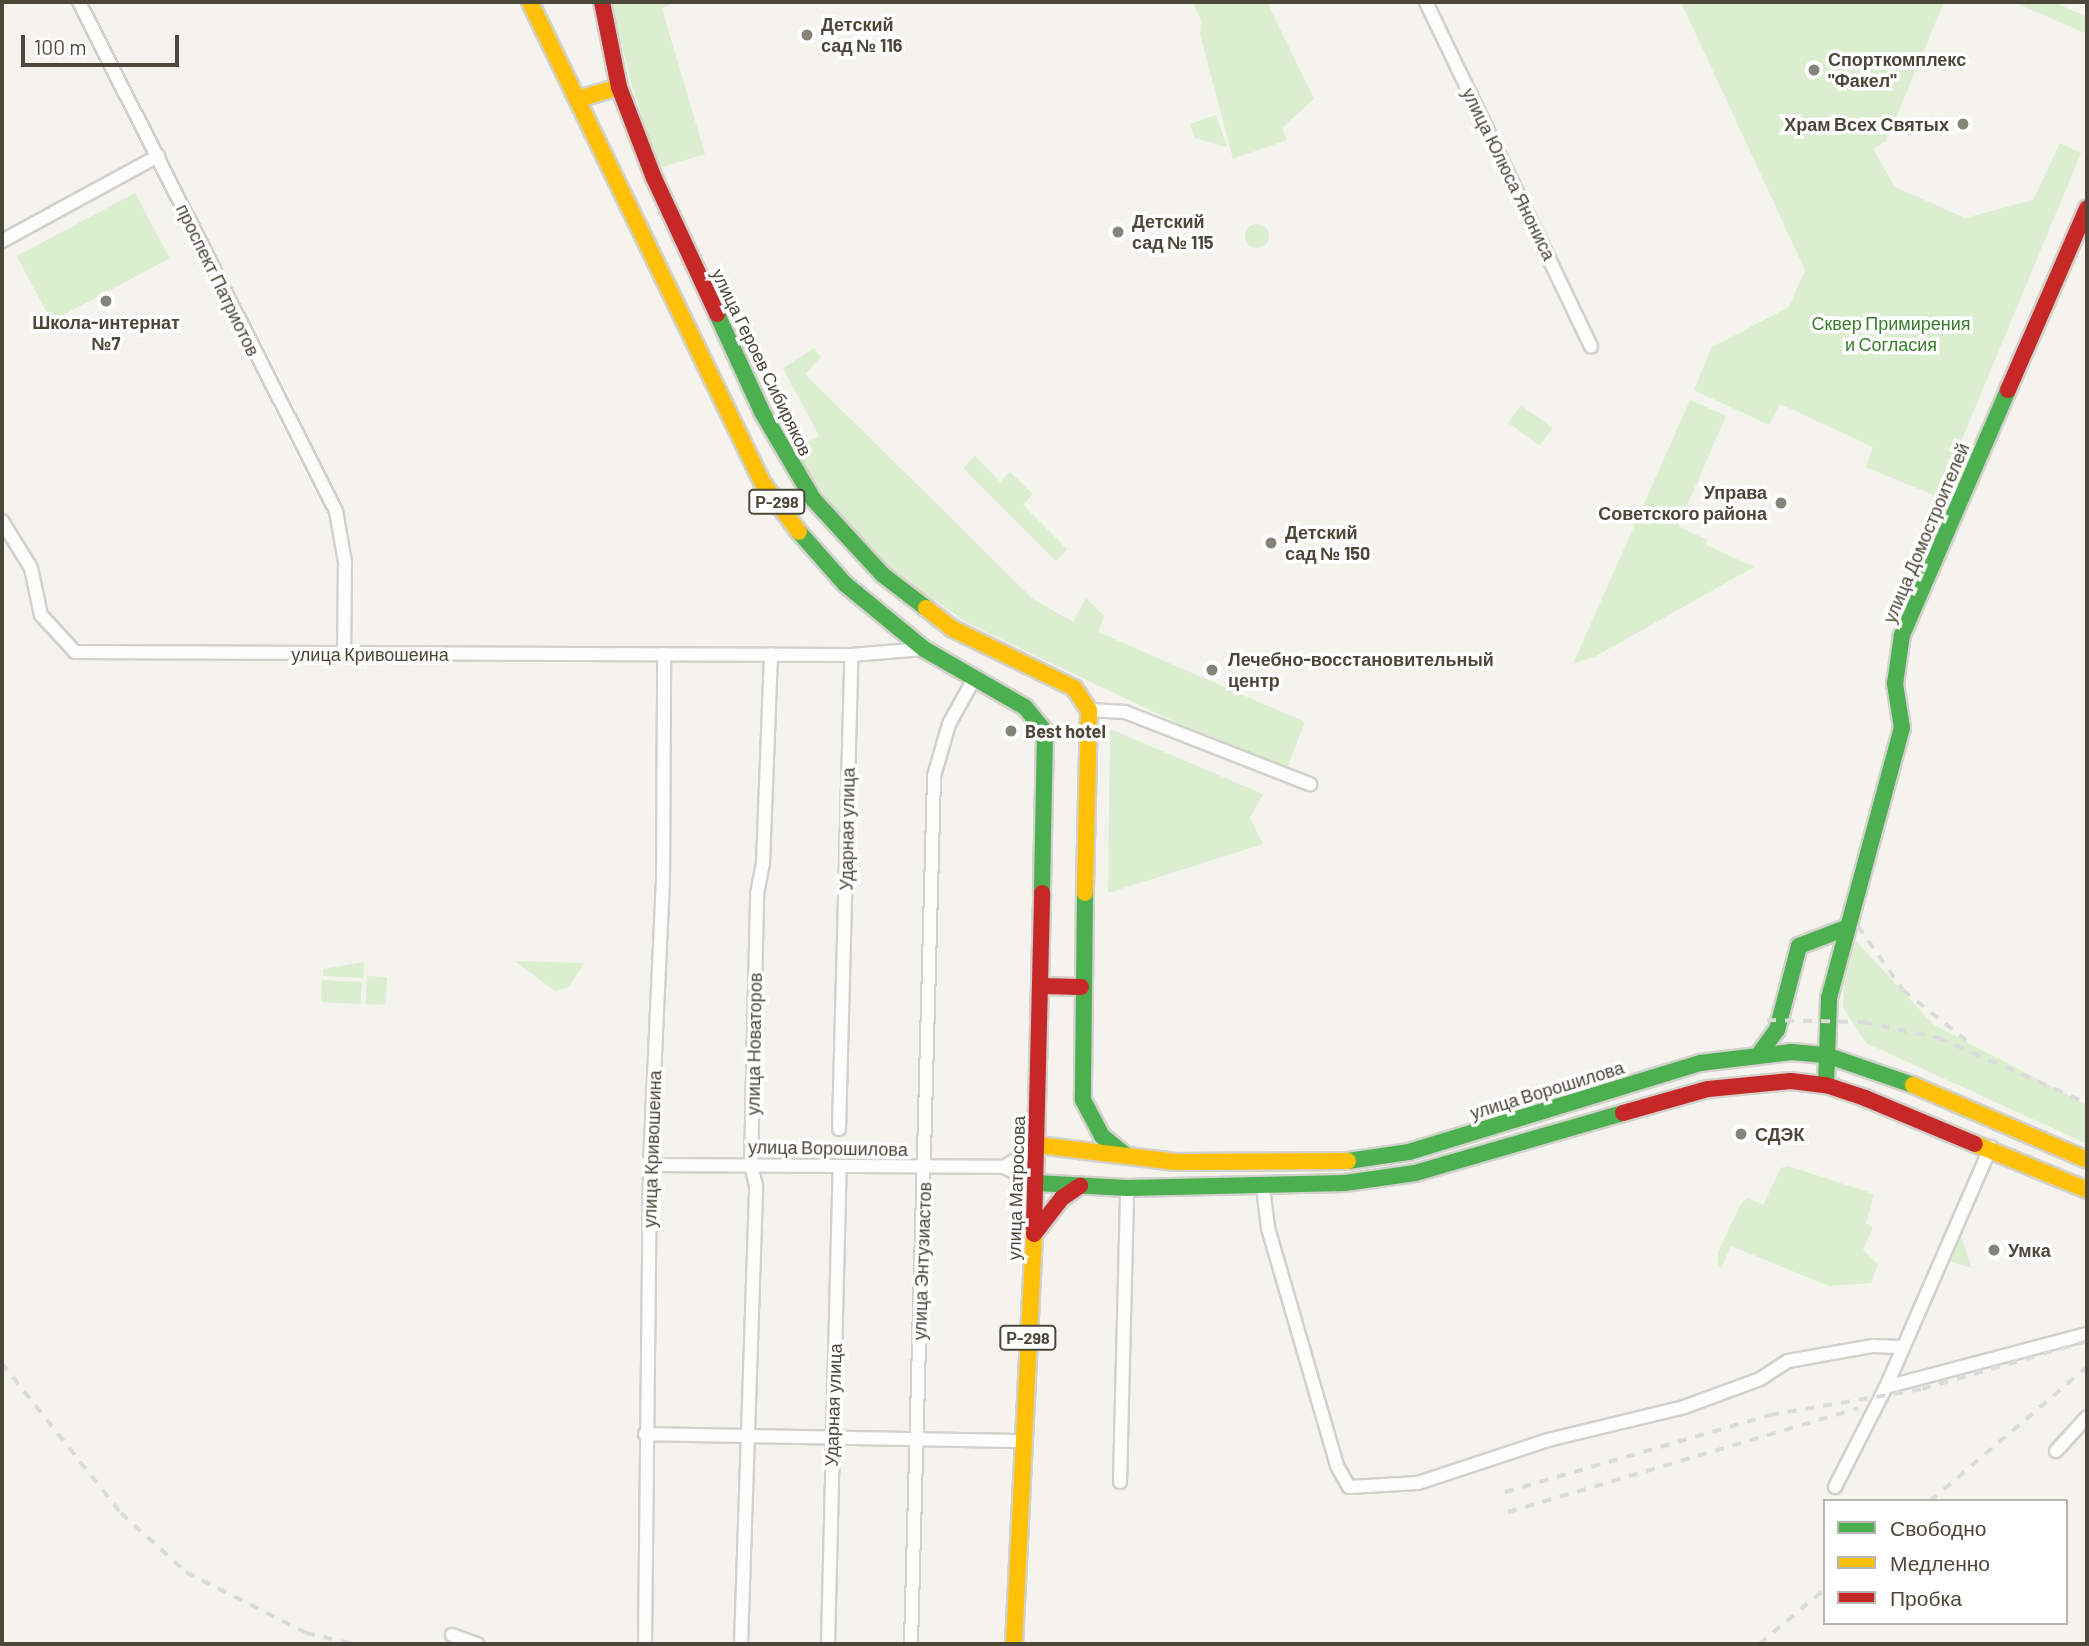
<!DOCTYPE html>
<html>
<head>
<meta charset="utf-8">
<style>
  body { margin:0 }
  #map { position:relative; width:2089px; height:1646px; overflow:hidden; background:#f4f3ee; font-family:Barlow,sans-serif }
  div>[style] { position:absolute }
  .green>* { inset:0; background:#dbeecf; transform-origin:0 0 }
  .round { border-radius:50% }
  .roads { filter:drop-shadow(2px 0 #d2d1cb) drop-shadow(-2px 0 #d2d1cb) drop-shadow(0 2px #d2d1cb) drop-shadow(0 -2px #d2d1cb) }
  .street>* { height:12px; margin:-6px; padding:0 6px; transform-origin:6px; border-radius:6px; background:#fdfdfc }
  .fast>* { height:16px; margin:-8px; padding:0 8px; transform-origin:8px; border-radius:8px; background:#4caf50 }
  .slow>* { height:16px; margin:-8px; padding:0 8px; transform-origin:8px; border-radius:8px; background:#ffc107 }
  .jam>* { height:16px; margin:-8px; padding:0 8px; transform-origin:8px; border-radius:8px; background:#c62828 }
  .rail>* { height:3.5px; margin-top:-1.75px; transform-origin:0; background:repeating-linear-gradient(90deg,#dbdbda 0 9px,transparent 0 18px) }
  .dots>* { width:19px; height:19px; translate:-50% -50%; box-sizing:border-box; border:4px solid #fff; border-radius:50% }
  span { translate:-50% -50%; white-space:nowrap; text-align:center; line-height:1.15; -webkit-text-stroke:7px #fff; paint-order:stroke }
  .shield-label span { padding:2px 5px; background:#fff; border:2px solid; border-radius:5px; -webkit-text-stroke-width:0 }
  .shield-label { font-size:16px; color:#4b4739; font-weight:700 }
  .poi-label { font-size:18px; color:#4b4739; font-weight:700 }
  .left { translate:0 -50%; text-align:left }
  .right { translate:-100% -50%; text-align:right }
  .street-label { font-size:18px; color:#4b4739 }
  .park-label { font-size:18px; color:#397e2b }
  .frame { position:absolute; inset:0; border:4px solid #4b4739; pointer-events:none }
  .legend { position:absolute; left:1823px; top:1499px; width:245px; height:126px; box-sizing:border-box; background:#fff; border:2px solid #b7b5b0; margin:0; padding:9px 12px; list-style:none; font-size:21px; color:#4b4739 }
  .legend li { display:flex; align-items:center; gap:14px; height:35px }
  .legend b { width:35px; border:2px solid #b7b5b0 }
  .scale { position:absolute; left:21px; top:35px; width:158px; height:32px; box-sizing:border-box; border:4px solid #4b4739; border-top:0; padding-left:9px; font-size:21px; line-height:24px; white-space:nowrap; color:#4b4739; -webkit-text-stroke:5px #fff; paint-order:stroke }
</style>
</head>
<body>
<div id="map">
  <div class="green">
    <div style="clip-path:polygon(611px 2px,674px 2px,662px 9px,705px 154px,659px 168px,632px 86px)"></div>
    <div style="clip-path:polygon(1193px 2px,1267px 2px,1314px 99px,1282px 128px,1287px 140px,1233px 159px,1200px 34px,1201px 20px)"></div>
    <div style="clip-path:polygon(1681px 2px,1944px 2px,1886px 141px,1873px 149px,1895px 187px,1965px 218px,2033px 200px,2060px 143px,2081px 153px,1938px 497px,1866px 467px,1873px 447px,1780px 404px,1769px 425px,1694px 390px,1712px 347px,1789px 307px,1805px 270px)"></div>
    <div style="clip-path:polygon(2014px 2px,2054px 2px,2087px 17px,2087px 34px)"></div>
    <div style="clip-path:polygon(1216px 115px,1227px 147px,1195px 138px,1190px 124px)"></div>
    <div style="left:135px;top:193px;width:74px;height:134px;rotate:62deg"></div>
    <div class="round" style="left:1245px;top:224px;width:24px;height:24px"></div>
    <div style="clip-path:polygon(814px 348px,821px 357px,805px 374px,1033px 599px,1073px 622px,1086px 598px,1104px 616px,1098px 632px,1305px 722px,1287px 768px,1277px 770px,1040px 658px,966px 622px,893px 571px,835px 510px,793px 449px,819px 436px,783px 368px)"></div>
    <div style="clip-path:polygon(1690px 400px,1726px 416px,1678px 526px,1708px 540px,1706px 545px,1754px 567px,1596px 656px,1573px 664px)"></div>
    <div style="left:1521px;top:405px;width:39px;height:22px;rotate:36deg"></div>
    <div style="clip-path:polygon(975px 456px,1000px 482px,1010px 472px,1033px 494px,1023px 505px,1067px 549px,1056px 561px,963px 468px)"></div>
    <div style="clip-path:polygon(1110px 729px,1263px 794px,1250px 818px,1263px 844px,1108px 893px)"></div>
    <div style="clip-path:polygon(1856px 941px,1934px 1025px,2087px 1105px,2087px 1144px,1866px 1043px,1843px 1007px,1844px 984px)"></div>
    <div style="clip-path:polygon(515px 961px,584px 963px,569px 987px,555px 991px)"></div>
    <div style="clip-path:polygon(364px 962px,363px 978px,323px 976px,323px 969px)"></div>
    <div style="left:367px;top:976px;width:20px;height:28px;rotate:3deg"></div>
    <div style="left:322px;top:980px;width:40px;height:22px;rotate:3deg"></div>
    <div style="clip-path:polygon(1788px 1166px,1874px 1194px,1866px 1223px,1873px 1227px,1863px 1250px,1878px 1264px,1871px 1283px,1829px 1286px,1731px 1246px,1721px 1268px,1718px 1266px,1718px 1252px,1741px 1204px,1748px 1198px,1763px 1205px,1781px 1168px)"></div>
    <div style="clip-path:polygon(1960px 1234px,1972px 1268px,1948px 1261px)"></div>
  </div>
  <div class="roads">
    <div class="street">
      <div style="left:79px;top:2px;width:570px;rotate:63.21deg"></div>
      <div style="left:336px;top:511px;width:52px;rotate:80deg"></div>
      <div style="left:345px;top:562px;width:93px;rotate:90.6deg"></div>
      <div style="left:1426px;top:2px;width:382px;rotate:64.4deg"></div>
      <div style="left:2px;top:241px;width:178px;rotate:-28.6deg"></div>
      <div style="left:2px;top:521px;width:55px;rotate:58.3deg"></div>
      <div style="left:31px;top:568px;width:48px;rotate:78deg"></div>
      <div style="left:41px;top:615px;width:50px;rotate:47.4deg"></div>
      <div style="left:75px;top:652px;width:776px;rotate:0.22deg"></div>
      <div style="left:851px;top:655px;width:72px;rotate:-4.8deg"></div>
      <div style="left:1089px;top:710px;width:36px;rotate:3deg"></div>
      <div style="left:1125px;top:712px;width:199px;rotate:21.3deg"></div>
      <div style="left:839px;top:1129px;width:474px;rotate:-88.5deg"></div>
      <div style="left:650px;top:1165px;width:354px;rotate:0.3deg"></div>
      <div style="left:1004px;top:1167px;width:36px;rotate:27deg"></div>
      <div style="left:1004px;top:1167px;width:40px;rotate:-32.9deg"></div>
      <div style="left:1263px;top:1187px;width:41px;rotate:83deg"></div>
      <div style="left:1268px;top:1228px;width:248px;rotate:73.8deg"></div>
      <div style="left:1337px;top:1466px;width:24px;rotate:60deg"></div>
      <div style="left:1349px;top:1487px;width:69px;rotate:-3.3deg"></div>
      <div style="left:1418px;top:1483px;width:137px;rotate:-18.3deg"></div>
      <div style="left:1548px;top:1440px;width:140px;rotate:-13.6deg"></div>
      <div style="left:1684px;top:1407px;width:81px;rotate:-20.2deg"></div>
      <div style="left:1760px;top:1379px;width:33px;rotate:-33deg"></div>
      <div style="left:1788px;top:1361px;width:85px;rotate:-10.1deg"></div>
      <div style="left:1872px;top:1346px;width:30px;rotate:2deg"></div>
      <div style="left:1886px;top:1387px;width:262px;rotate:-66.4deg"></div>
      <div style="left:645px;top:1434px;width:378px;rotate:1.1deg"></div>
      <div style="left:2056px;top:1451px;width:46px;rotate:-47.6deg"></div>
      <div style="left:1120px;top:1482px;width:294px;rotate:-88.6deg"></div>
      <div style="left:1835px;top:1487px;width:112px;rotate:-63deg"></div>
      <div style="left:1886px;top:1387px;width:208px;rotate:-14.8deg"></div>
      <div style="left:452px;top:1635px;width:27px;rotate:20deg"></div>
      <div style="left:645px;top:1644px;width:479px;rotate:-89.4deg"></div>
      <div style="left:650px;top:1165px;width:282px;rotate:-87.4deg"></div>
      <div style="left:663px;top:883px;width:229px;rotate:-89.7deg"></div>
      <div style="left:741px;top:1644px;width:458px;rotate:-88.1deg"></div>
      <div style="left:756px;top:1186px;width:22px;rotate:-103deg"></div>
      <div style="left:751px;top:1165px;width:271px;rotate:-88.7deg"></div>
      <div style="left:757px;top:894px;width:32px;rotate:-79deg"></div>
      <div style="left:763px;top:863px;width:209px;rotate:-87.8deg"></div>
      <div style="left:828px;top:1644px;width:478px;rotate:-88.6deg"></div>
      <div style="left:911px;top:1644px;width:868px;rotate:-88.48deg"></div>
      <div style="left:934px;top:776px;width:54px;rotate:-73.9deg"></div>
      <div style="left:949px;top:724px;width:54px;rotate:-61deg"></div>
    </div>
    <div class="fast">
      <div style="left:717px;top:314px;width:108px;rotate:65.3deg"></div>
      <div style="left:762px;top:412px;width:101px;rotate:59.6deg"></div>
      <div style="left:813px;top:499px;width:103px;rotate:47.4deg"></div>
      <div style="left:883px;top:575px;width:54px;rotate:37.5deg"></div>
      <div style="left:799px;top:532px;width:69px;rotate:48.5deg"></div>
      <div style="left:845px;top:584px;width:102px;rotate:39.4deg"></div>
      <div style="left:924px;top:649px;width:116px;rotate:29.9deg"></div>
      <div style="left:1025px;top:707px;width:32px;rotate:51deg"></div>
      <div style="left:1045px;top:732px;width:161px;rotate:91.1deg"></div>
      <div style="left:1085px;top:893px;width:207px;rotate:90.6deg"></div>
      <div style="left:1083px;top:1100px;width:41px;rotate:62.2deg"></div>
      <div style="left:1102px;top:1136px;width:32px;rotate:39deg"></div>
      <div style="left:1760px;top:1053px;width:29px;rotate:-54deg"></div>
      <div style="left:1777px;top:1030px;width:87px;rotate:-75.3deg"></div>
      <div style="left:1799px;top:946px;width:50px;rotate:-21deg"></div>
      <div style="left:1826px;top:1085px;width:87px;rotate:-88deg"></div>
      <div style="left:1829px;top:998px;width:280px;rotate:-74.9deg"></div>
      <div style="left:1902px;top:728px;width:45px;rotate:-99deg"></div>
      <div style="left:1895px;top:684px;width:49px;rotate:-81.9deg"></div>
      <div style="left:1902px;top:635px;width:267px;rotate:-66.6deg"></div>
      <div style="left:1348px;top:1161px;width:62px;rotate:-8.4deg"></div>
      <div style="left:1409px;top:1152px;width:304px;rotate:-17deg"></div>
      <div style="left:1700px;top:1063px;width:92px;rotate:-6.9deg"></div>
      <div style="left:1791px;top:1052px;width:35px;rotate:5deg"></div>
      <div style="left:1826px;top:1055px;width:92px;rotate:19deg"></div>
      <div style="left:1036px;top:1183px;width:91px;rotate:3.1deg"></div>
      <div style="left:1127px;top:1188px;width:218px;rotate:-1.3deg"></div>
      <div style="left:1345px;top:1183px;width:71px;rotate:-8.1deg"></div>
      <div style="left:1415px;top:1173px;width:216px;rotate:-16.1deg"></div>
    </div>
    <div class="slow">
      <div style="left:530px;top:2px;width:533px;rotate:64.2deg"></div>
      <div style="left:762px;top:482px;width:62px;rotate:53.5deg"></div>
      <div style="left:578px;top:99px;width:43px;rotate:-16.3deg"></div>
      <div style="left:926px;top:608px;width:34px;rotate:38deg"></div>
      <div style="left:953px;top:629px;width:135px;rotate:26deg"></div>
      <div style="left:1074px;top:688px;width:27px;rotate:56deg"></div>
      <div style="left:1089px;top:710px;width:183px;rotate:91.3deg"></div>
      <div style="left:1913px;top:1085px;width:189px;rotate:23.3deg"></div>
      <div style="left:1975px;top:1144px;width:121px;rotate:22.3deg"></div>
      <div style="left:1038px;top:1145px;width:139px;rotate:7deg"></div>
      <div style="left:1176px;top:1162px;width:172px;rotate:-0.3deg"></div>
      <div style="left:1014px;top:1644px;width:416px;rotate:-87.2deg"></div>
    </div>
    <div class="jam">
      <div style="left:602px;top:2px;width:87px;rotate:78.7deg"></div>
      <div style="left:619px;top:87px;width:97px;rotate:69deg"></div>
      <div style="left:654px;top:178px;width:150px;rotate:65.1deg"></div>
      <div style="left:2008px;top:390px;width:198px;rotate:-66.5deg"></div>
      <div style="left:1041px;top:986px;width:40px;rotate:1.4deg"></div>
      <div style="left:1623px;top:1113px;width:88px;rotate:-15.8deg"></div>
      <div style="left:1708px;top:1089px;width:83px;rotate:-5.5deg"></div>
      <div style="left:1791px;top:1081px;width:35px;rotate:7deg"></div>
      <div style="left:1826px;top:1085px;width:41px;rotate:18.4deg"></div>
      <div style="left:1865px;top:1098px;width:119px;rotate:22.7deg"></div>
      <div style="left:1034px;top:1228px;width:335px;rotate:-88.6deg"></div>
      <div style="left:1034px;top:1234px;width:46px;rotate:-52.1deg"></div>
      <div style="left:1062px;top:1198px;width:22px;rotate:-34deg"></div>
    </div>
  </div>
  <div class="rail">
    <div style="left:1858px;top:926px;width:78px;rotate:54.9deg"></div>
    <div style="left:1903px;top:990px;width:82px;rotate:38.6deg"></div>
    <div style="left:1767px;top:1020px;width:96px;rotate:1.2deg"></div>
    <div style="left:1863px;top:1022px;width:78px;rotate:11.9deg"></div>
    <div style="left:1939px;top:1038px;width:162px;rotate:23.7deg"></div>
    <div style="left:2px;top:1363px;width:191px;rotate:51.6deg"></div>
    <div style="left:121px;top:1513px;width:88px;rotate:42.2deg"></div>
    <div style="left:186px;top:1572px;width:135px;rotate:26.9deg"></div>
    <div style="left:306px;top:1633px;width:48px;rotate:13.2deg"></div>
    <div style="left:1505px;top:1492px;width:276px;rotate:-16.2deg"></div>
    <div style="left:1770px;top:1415px;width:154px;rotate:-9.7deg"></div>
    <div style="left:1922px;top:1389px;width:172px;rotate:-16.2deg"></div>
    <div style="left:1930px;top:1501px;width:206px;rotate:-40.5deg"></div>
    <div style="left:1508px;top:1512px;width:365px;rotate:-16.5deg"></div>
    <div style="left:1759px;top:1644px;width:86px;rotate:-39.8deg"></div>
  </div>
  <div class="dots">
    <div style="left:807px;top:35px;background:#868378"></div>
    <div style="left:1814px;top:70px;background:#868378"></div>
    <div style="left:1963px;top:124px;background:#868378"></div>
    <div style="left:1118px;top:232px;background:#868378"></div>
    <div style="left:106px;top:301px;background:#868378"></div>
    <div style="left:1781px;top:503px;background:#868378"></div>
    <div style="left:1271px;top:543px;background:#868378"></div>
    <div style="left:1212px;top:670px;background:#868378"></div>
    <div style="left:1011px;top:731px;background:#868378"></div>
    <div style="left:1741px;top:1134px;background:#868378"></div>
    <div style="left:1994px;top:1250px;background:#868378"></div>
  </div>
  <div class="shield-label">
    <span style="left:777px;top:502px">Р-298</span>
    <span style="left:1028px;top:1338px">Р-298</span>
  </div>
  <div class="poi-label">
    <span class="left" style="left:821px;top:35px">Детский<br>сад № 116</span>
    <span class="left" style="left:1828px;top:70px">Спорткомплекс<br>"Факел"</span>
    <span class="right" style="left:1949px;top:124px">Храм Всех Святых</span>
    <span class="left" style="left:1132px;top:232px">Детский<br>сад № 115</span>
    <span style="left:106px;top:333px">Школа-интернат<br>№7</span>
    <span class="right" style="left:1767px;top:503px">Управа<br>Советского района</span>
    <span class="left" style="left:1285px;top:543px">Детский<br>сад № 150</span>
    <span class="left" style="left:1228px;top:670px">Лечебно-восстановительный<br>центр</span>
    <span class="left" style="left:1025px;top:731px">Best hotel</span>
    <span class="left" style="left:1755px;top:1134px">СДЭК</span>
    <span class="left" style="left:2008px;top:1250px">Умка</span>
  </div>
  <div class="street-label">
    <span style="left:1509px;top:174px;rotate:64deg">улица Юлюса Янониса</span>
    <span style="left:218px;top:280px;rotate:64deg">проспект Патриотов</span>
    <span style="left:762px;top:362px;rotate:64deg">улица Героев Сибиряков</span>
    <span style="left:1926px;top:533px;rotate:-67deg">улица Домостроителей</span>
    <span style="left:370px;top:654px">улица Кривошеина</span>
    <span style="left:847px;top:829px;rotate:-89deg">Ударная улица</span>
    <span style="left:754px;top:1044px;rotate:-89deg">улица Новаторов</span>
    <span style="left:1547px;top:1090px;rotate:-17deg">улица Ворошилова</span>
    <span style="left:828px;top:1148px;rotate:1deg">улица Ворошилова</span>
    <span style="left:652px;top:1149px;rotate:-88deg">улица Кривошеина</span>
    <span style="left:1016px;top:1188px;rotate:-88deg">улица Матросова</span>
    <span style="left:922px;top:1261px;rotate:-88deg">улица Энтузиастов</span>
    <span style="left:833px;top:1405px;rotate:-88deg">Ударная улица</span>
  </div>
  <div class="park-label">
    <span style="left:1891px;top:334px">Сквер Примирения<br>и Согласия</span>
  </div>
  <div class="frame"></div>
  <ul class="legend">
  <li><b style="height:9px;background:#4caf50"></b>Свободно</li>
  <li><b style="height:9px;background:#ffc107"></b>Медленно</li>
  <li><b style="height:9px;background:#c62828"></b>Пробка</li>
  </ul>
  <div class="scale">100 m</div>
</div>
</body>
</html>
